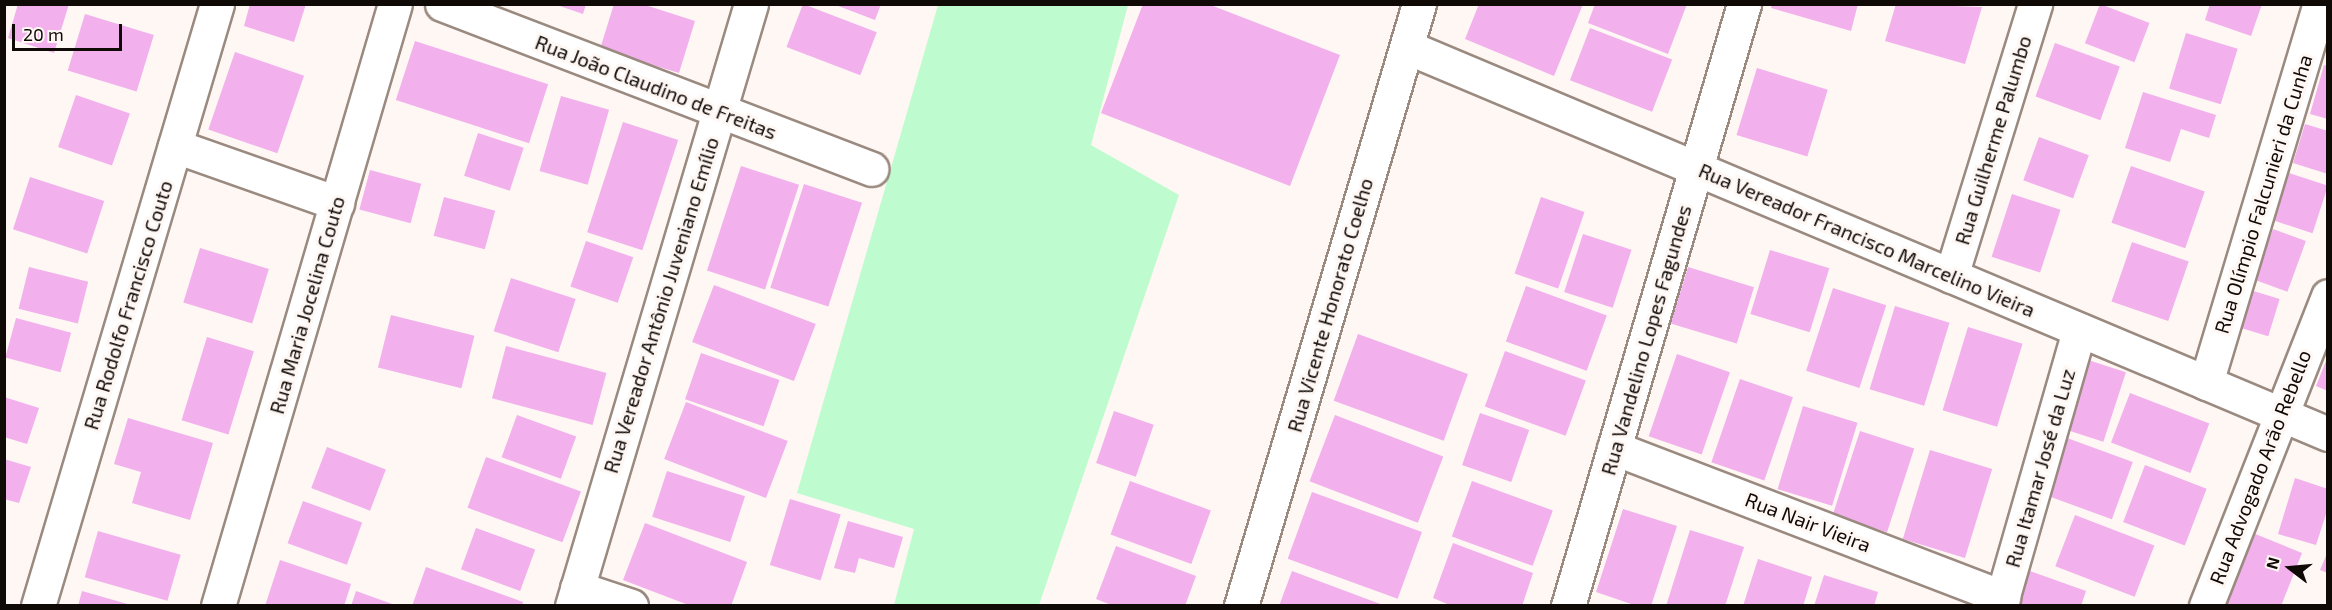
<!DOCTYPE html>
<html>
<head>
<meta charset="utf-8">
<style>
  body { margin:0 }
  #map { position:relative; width:2332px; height:610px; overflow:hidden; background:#fef7f3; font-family:"Exo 2",sans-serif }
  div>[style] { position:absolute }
  .green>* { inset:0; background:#befccf }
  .building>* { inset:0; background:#f2b0ec; transform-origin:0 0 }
  .roads { filter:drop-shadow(2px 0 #9a8a80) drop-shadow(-2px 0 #9a8a80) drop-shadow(0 2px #9a8a80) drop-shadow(0 -2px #9a8a80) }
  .minor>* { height:33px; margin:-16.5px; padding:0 16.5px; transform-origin:16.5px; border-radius:16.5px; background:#fff }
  span { translate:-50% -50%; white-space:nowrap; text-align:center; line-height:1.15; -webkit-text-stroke:6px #fef7f3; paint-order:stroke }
  .street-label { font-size:20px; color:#100a07 }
  .frame { position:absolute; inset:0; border:6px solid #100a07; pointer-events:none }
  .north { position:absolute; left:2260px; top:538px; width:60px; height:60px; -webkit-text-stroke:4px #fef7f3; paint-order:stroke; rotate:286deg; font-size:16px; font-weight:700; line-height:24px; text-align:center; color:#100a07 }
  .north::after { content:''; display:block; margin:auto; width:21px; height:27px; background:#100a07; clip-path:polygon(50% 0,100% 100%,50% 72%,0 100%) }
  .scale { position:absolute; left:12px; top:24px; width:110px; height:27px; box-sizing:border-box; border:3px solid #100a07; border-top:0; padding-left:8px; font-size:18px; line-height:21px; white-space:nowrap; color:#100a07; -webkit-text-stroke:4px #fef7f3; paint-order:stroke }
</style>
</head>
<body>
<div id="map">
  <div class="green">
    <div style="clip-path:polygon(938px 5px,1128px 5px,1091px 145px,1179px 195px,1039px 605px,894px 605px,914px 529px,797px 493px)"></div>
  </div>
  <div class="building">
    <div style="clip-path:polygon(18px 4px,69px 4px,54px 53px,8px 38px)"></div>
    <div style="clip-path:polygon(250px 4px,306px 4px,294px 42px,244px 26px)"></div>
    <div style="clip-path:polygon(554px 4px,586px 4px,583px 14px)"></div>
    <div style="clip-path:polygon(614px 4px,642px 4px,695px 21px,679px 73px,600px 49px)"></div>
    <div style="left:803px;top:4px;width:79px;height:46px;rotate:21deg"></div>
    <div style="clip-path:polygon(833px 4px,881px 4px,875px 20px)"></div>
    <div style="clip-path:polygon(1143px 4px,1208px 4px,1340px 55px,1290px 186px,1101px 113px)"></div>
    <div style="clip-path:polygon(1479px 4px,1583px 4px,1554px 76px,1465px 39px)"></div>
    <div style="clip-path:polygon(1595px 4px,1687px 4px,1668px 54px,1588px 23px)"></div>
    <div style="clip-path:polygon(1772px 4px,1858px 4px,1851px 31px,1771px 8px)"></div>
    <div style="clip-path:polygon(1896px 4px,1982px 7px,1965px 64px,1885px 41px)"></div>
    <div style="left:2100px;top:4px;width:53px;height:42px;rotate:21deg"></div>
    <div style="clip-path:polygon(2210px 4px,2262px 4px,2251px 36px,2205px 20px)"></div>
    <div style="left:85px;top:14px;width:72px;height:59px;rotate:17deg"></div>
    <div style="left:1590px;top:28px;width:88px;height:56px;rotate:21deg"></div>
    <div style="left:2186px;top:33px;width:54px;height:58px;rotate:17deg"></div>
    <div style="left:415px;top:41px;width:140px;height:62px;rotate:18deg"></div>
    <div style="left:2055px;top:43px;width:69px;height:57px;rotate:20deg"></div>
    <div style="left:235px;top:52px;width:73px;height:82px;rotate:19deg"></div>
    <div style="clip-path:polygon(2324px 65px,2328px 66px,2328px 119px,2310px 114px)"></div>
    <div style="left:1757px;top:68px;width:74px;height:70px;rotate:17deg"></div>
    <div style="clip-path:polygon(2143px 92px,2216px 115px,2209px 138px,2181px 129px,2170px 162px,2125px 148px)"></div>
    <div style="left:76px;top:95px;width:57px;height:55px;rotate:19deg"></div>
    <div style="left:561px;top:96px;width:50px;height:78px;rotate:16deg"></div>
    <div style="left:623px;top:122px;width:58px;height:116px;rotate:18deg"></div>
    <div style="clip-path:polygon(2305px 124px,2328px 131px,2328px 174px,2293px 163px)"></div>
    <div style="left:478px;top:133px;width:48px;height:45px;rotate:18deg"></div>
    <div style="left:2039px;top:137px;width:53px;height:46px;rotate:20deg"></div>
    <div style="left:741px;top:166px;width:61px;height:110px;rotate:18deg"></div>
    <div style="left:2131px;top:166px;width:78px;height:60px;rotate:19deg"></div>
    <div style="left:370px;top:170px;width:53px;height:41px;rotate:15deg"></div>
    <div style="left:2289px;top:173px;width:41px;height:50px;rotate:18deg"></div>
    <div style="left:30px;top:177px;width:78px;height:55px;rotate:18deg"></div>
    <div style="left:804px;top:184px;width:61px;height:109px;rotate:18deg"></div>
    <div style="left:2012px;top:194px;width:51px;height:66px;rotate:18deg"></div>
    <div style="left:444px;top:197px;width:53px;height:40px;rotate:15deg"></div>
    <div style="left:1541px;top:197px;width:46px;height:81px;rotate:19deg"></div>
    <div style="left:2273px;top:229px;width:35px;height:54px;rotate:20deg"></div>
    <div style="left:1583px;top:234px;width:51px;height:61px;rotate:18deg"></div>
    <div style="left:586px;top:241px;width:50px;height:48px;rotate:19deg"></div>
    <div style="left:2132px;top:242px;width:60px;height:63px;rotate:19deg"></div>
    <div style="left:200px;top:248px;width:72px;height:57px;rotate:17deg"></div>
    <div style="left:1770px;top:250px;width:62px;height:67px;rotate:17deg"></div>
    <div style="left:29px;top:267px;width:61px;height:43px;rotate:14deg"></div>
    <div style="left:1688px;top:267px;width:69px;height:59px;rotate:17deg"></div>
    <div style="left:511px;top:278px;width:68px;height:56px;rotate:18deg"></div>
    <div style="left:714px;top:285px;width:109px;height:61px;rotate:21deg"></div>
    <div style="left:1526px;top:286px;width:86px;height:59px;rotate:20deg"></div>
    <div style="left:1833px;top:288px;width:56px;height:87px;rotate:18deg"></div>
    <div style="left:2250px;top:290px;width:31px;height:39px;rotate:17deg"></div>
    <div style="left:1895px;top:306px;width:57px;height:87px;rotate:17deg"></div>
    <div style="left:391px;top:315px;width:86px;height:54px;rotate:14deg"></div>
    <div style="left:16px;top:318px;width:57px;height:41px;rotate:15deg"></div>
    <div style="left:1968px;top:327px;width:57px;height:87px;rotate:17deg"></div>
    <div style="left:1358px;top:334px;width:117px;height:71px;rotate:20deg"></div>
    <div style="left:207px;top:337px;width:49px;height:87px;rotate:17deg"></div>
    <div style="left:506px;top:346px;width:104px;height:54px;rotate:15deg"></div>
    <div style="left:1505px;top:351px;width:86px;height:59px;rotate:20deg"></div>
    <div style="left:701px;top:353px;width:83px;height:49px;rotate:19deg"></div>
    <div style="left:1677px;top:354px;width:56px;height:87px;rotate:19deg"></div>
    <div style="clip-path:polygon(2328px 356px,2328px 391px,2316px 386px)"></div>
    <div style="left:2085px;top:359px;width:43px;height:73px;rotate:18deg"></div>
    <div style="left:1740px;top:379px;width:56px;height:88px;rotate:19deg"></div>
    <div style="left:2130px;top:393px;width:85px;height:53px;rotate:21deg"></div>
    <div style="clip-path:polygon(4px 397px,39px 408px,27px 444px,4px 437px)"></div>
    <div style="left:686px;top:402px;width:109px;height:61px;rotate:21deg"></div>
    <div style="left:1803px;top:406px;width:57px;height:87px;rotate:17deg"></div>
    <div style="left:1114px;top:411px;width:42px;height:55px;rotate:19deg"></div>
    <div style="left:1480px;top:413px;width:52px;height:55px;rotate:19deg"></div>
    <div style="left:517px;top:415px;width:63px;height:45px;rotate:20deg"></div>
    <div style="left:1335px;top:415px;width:116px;height:71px;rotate:21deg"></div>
    <div style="clip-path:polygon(128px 418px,213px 443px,190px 520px,132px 503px,141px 472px,114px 464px)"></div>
    <div style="left:1860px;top:431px;width:57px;height:88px;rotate:18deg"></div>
    <div style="left:2067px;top:438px;width:70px;height:61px;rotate:20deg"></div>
    <div style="left:327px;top:447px;width:63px;height:44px;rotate:21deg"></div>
    <div style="left:1930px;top:450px;width:65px;height:93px;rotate:17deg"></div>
    <div style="left:486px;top:457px;width:101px;height:54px;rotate:20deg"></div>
    <div style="clip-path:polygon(4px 459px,31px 467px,19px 503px,4px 499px)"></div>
    <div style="left:2145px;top:465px;width:66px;height:61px;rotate:21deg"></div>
    <div style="left:667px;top:471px;width:82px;height:48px;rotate:18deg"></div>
    <div style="clip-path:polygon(2295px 478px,2328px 489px,2328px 508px,2316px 545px,2278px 534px)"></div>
    <div style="left:1130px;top:481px;width:86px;height:57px;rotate:20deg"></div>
    <div style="left:1472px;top:481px;width:86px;height:59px;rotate:20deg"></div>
    <div style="left:1312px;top:492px;width:117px;height:71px;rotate:20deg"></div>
    <div style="left:790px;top:499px;width:53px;height:69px;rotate:17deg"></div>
    <div style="left:303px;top:501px;width:63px;height:45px;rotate:20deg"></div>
    <div style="clip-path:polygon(1623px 509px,1677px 526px,1651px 606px,1637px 606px,1596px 592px)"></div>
    <div style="left:2075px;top:515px;width:85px;height:55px;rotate:21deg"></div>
    <div style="clip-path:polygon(848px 521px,903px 537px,894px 568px,859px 558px,855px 573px,834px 568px)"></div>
    <div style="clip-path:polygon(645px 523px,747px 562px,731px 606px,691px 606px,623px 580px)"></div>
    <div style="left:476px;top:528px;width:63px;height:44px;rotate:20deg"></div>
    <div style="clip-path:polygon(1690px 530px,1744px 547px,1725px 606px,1666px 606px)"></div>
    <div style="left:98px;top:531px;width:86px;height:48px;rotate:16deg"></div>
    <div style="clip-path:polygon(2253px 533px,2302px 553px,2281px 606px,2224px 606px)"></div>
    <div style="clip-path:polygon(1453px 543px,1533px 573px,1522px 606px,1452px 606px,1433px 598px)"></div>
    <div style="clip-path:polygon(1116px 546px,1196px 576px,1185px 606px,1114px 606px,1096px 599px)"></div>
    <div style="clip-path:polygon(2328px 551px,2328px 573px,2320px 570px)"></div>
    <div style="clip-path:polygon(1758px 559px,1812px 577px,1803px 606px,1743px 606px)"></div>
    <div style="clip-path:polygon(280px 560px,351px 584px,344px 606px,265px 606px)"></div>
    <div style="clip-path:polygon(426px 567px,523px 602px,522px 606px,412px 606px)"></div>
    <div style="clip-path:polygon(1292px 571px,1383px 605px,1383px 606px,1279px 606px)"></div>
    <div style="clip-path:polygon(2030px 571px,2086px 591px,2081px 606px,2018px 606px)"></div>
    <div style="clip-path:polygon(1824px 575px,1878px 592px,1874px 606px,1814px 606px)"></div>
    <div style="clip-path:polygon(82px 591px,131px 605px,131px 606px,78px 606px)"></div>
    <div style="clip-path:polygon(356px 591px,395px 605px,395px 606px,351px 606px)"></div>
  </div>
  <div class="roads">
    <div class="minor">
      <div style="left:442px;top:4px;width:460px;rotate:21deg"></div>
      <div style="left:1407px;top:47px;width:999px;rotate:22.79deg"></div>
      <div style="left:175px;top:146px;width:172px;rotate:19.4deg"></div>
      <div style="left:1951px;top:276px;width:285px;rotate:-72.8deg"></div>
      <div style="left:2206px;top:383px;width:396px;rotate:-73.3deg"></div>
      <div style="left:1614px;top:448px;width:417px;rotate:21deg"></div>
      <div style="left:577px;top:588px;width:57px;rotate:18.4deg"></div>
      <div style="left:38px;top:606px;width:628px;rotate:-73.44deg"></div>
      <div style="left:218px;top:606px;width:627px;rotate:-73.62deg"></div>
      <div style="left:572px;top:606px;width:628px;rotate:-73.44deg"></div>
      <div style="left:1241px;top:606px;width:628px;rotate:-73.53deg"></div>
      <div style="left:1568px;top:606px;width:627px;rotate:-73.7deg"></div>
      <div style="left:2000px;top:606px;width:287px;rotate:-74deg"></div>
      <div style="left:2206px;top:606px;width:333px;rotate:-68.5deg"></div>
    </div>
  </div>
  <div class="street-label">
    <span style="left:656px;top:87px;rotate:21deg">Rua João Claudino de Freitas</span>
    <span style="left:1993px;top:140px;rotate:-73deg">Rua Guilherme Palumbo</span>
    <span style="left:2263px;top:194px;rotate:-73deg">Rua Olímpio Falcunieri da Cunha</span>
    <span style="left:1867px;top:240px;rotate:23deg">Rua Vereador Francisco Marcelino Vieira</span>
    <span style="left:128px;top:305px;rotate:-73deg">Rua Rodolfo Francisco Couto</span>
    <span style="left:307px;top:305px;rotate:-74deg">Rua Maria Jocelina Couto</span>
    <span style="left:661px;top:305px;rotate:-73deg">Rua Vereador Antônio Juveniano Emílio</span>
    <span style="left:1330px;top:305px;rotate:-74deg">Rua Vicente Honorato Coelho</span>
    <span style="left:1646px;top:340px;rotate:-74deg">Rua Vandelino Lopes Fagundes</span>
    <span style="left:2260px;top:467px;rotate:-69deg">Rua Advogado Arão Rebello</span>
    <span style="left:2040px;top:468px;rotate:-74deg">Rua Itamar José da Luz</span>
    <span style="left:1808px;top:522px;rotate:21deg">Rua Nair Vieira</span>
  </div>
  <div class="frame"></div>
  <div class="north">N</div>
  <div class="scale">20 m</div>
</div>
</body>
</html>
